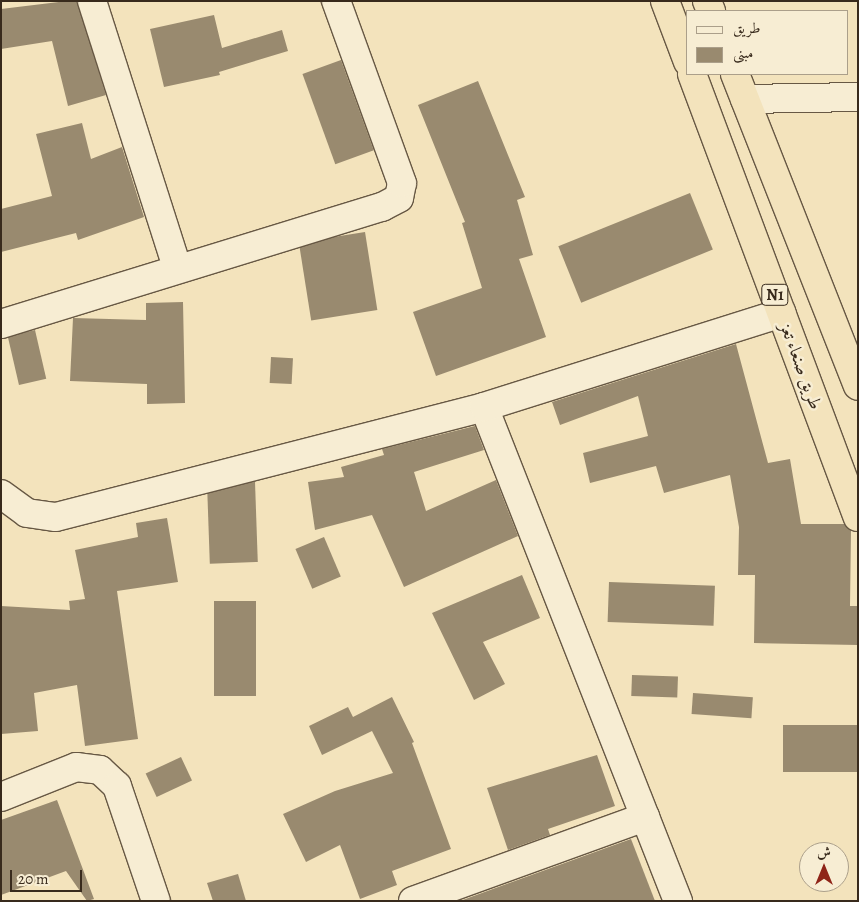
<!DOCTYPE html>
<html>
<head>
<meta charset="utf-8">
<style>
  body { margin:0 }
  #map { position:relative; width:859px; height:902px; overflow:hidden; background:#f3e3bc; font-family:Alegreya,Amiri,serif }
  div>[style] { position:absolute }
  .building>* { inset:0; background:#998a6f; transform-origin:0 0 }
  .roads { filter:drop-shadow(1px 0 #675844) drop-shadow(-1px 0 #675844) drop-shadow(0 1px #675844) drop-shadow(0 -1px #675844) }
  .minor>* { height:28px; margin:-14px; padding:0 14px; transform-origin:14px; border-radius:14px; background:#f7edd3 }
  .highway>* { height:28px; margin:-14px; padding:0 14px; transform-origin:14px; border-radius:14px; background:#f3e3bc }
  span { translate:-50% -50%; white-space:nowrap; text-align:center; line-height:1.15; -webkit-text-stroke:5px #f7edd3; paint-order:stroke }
  .shield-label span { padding:1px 4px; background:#f7edd3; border:1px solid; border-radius:4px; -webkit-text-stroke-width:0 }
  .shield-label { font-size:16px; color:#382a1c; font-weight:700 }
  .street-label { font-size:18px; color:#382a1c }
  .frame { position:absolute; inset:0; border:2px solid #382a1c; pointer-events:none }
  .legend { position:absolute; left:686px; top:10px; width:162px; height:65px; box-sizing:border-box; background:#f7edd3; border:1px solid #ab9f8a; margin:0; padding:6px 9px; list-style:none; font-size:15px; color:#382a1c }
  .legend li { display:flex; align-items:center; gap:10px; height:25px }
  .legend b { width:25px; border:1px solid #ab9f8a }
  .north { position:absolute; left:799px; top:842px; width:50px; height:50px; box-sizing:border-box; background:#f7edd3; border:1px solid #ab9f8a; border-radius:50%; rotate:0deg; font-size:14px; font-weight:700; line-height:20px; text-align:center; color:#382a1c }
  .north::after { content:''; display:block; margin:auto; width:18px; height:22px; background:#8f2418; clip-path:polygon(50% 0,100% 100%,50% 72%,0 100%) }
  .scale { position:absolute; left:10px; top:870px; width:72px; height:22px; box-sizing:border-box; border:2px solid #382a1c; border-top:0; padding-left:6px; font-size:15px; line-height:18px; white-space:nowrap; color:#382a1c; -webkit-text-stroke:4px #f7edd3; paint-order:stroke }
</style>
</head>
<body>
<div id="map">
  <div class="building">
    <div style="clip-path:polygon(67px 1px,77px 1px,106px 95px,68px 106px,52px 41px,1px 49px,1px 9px)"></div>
    <div style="clip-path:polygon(214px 15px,222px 48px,282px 30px,288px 51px,219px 72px,220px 75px,164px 87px,150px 29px)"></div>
    <div style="left:341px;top:60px;width:96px;height:41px;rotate:70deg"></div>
    <div style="clip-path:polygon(478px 81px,525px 197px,517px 200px,533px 255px,519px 259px,546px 337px,436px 376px,413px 312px,482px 288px,462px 223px,465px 222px,418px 105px)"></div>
    <div style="clip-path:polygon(82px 123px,91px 159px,122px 147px,144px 217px,78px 240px,76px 233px,1px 252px,1px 209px,52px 196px,36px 134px)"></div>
    <div style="left:690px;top:193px;width:61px;height:142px;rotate:68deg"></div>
    <div style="left:365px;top:232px;width:79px;height:67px;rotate:81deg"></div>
    <div style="clip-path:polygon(183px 302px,185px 403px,147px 404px,147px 384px,70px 381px,73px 318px,146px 320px,146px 303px)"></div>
    <div style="left:35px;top:330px;width:50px;height:28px;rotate:77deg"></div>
    <div style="clip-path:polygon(736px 344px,768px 463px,790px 459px,801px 524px,845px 524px,851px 530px,850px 606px,858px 606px,858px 645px,754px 643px,755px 575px,738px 575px,739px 527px,730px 475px,664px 493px,656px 466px,590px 483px,583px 453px,648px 436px,638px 396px,560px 425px,552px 402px)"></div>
    <div style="left:271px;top:357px;width:22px;height:26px;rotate:3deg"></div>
    <div style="clip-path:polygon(475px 426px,484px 450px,414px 472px,426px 511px,496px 480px,518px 536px,404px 587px,372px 515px,315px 530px,308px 482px,344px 477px,341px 467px,384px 455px,382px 449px)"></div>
    <div style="left:255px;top:482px;width:80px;height:48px;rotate:88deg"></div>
    <div style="clip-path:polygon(167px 518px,178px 582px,117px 591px,138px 739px,85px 746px,77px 685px,34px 693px,38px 731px,1px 734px,1px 606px,70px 610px,69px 601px,85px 599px,75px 550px,138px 537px,136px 523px)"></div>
    <div style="left:324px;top:537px;width:43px;height:31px;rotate:67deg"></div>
    <div style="clip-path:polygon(522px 575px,540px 618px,483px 642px,505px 684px,474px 700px,432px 613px)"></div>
    <div style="left:609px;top:582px;width:106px;height:40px;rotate:2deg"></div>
    <div style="left:214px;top:601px;width:42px;height:95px"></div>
    <div style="left:632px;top:675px;width:46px;height:21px;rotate:2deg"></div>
    <div style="left:693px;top:693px;width:60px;height:21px;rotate:4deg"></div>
    <div style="clip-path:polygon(392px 697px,414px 742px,412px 743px,451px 849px,392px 871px,397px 885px,360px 899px,340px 845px,306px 862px,283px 814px,335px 791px,393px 773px,372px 731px,322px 755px,309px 726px,348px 707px,353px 717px)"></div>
    <div style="left:858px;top:725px;width:47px;height:75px;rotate:90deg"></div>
    <div style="clip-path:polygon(597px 755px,615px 806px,548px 829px,550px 835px,508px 850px,487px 788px)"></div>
    <div style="left:181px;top:757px;width:26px;height:39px;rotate:65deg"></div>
    <div style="clip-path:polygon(57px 800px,94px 899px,87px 901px,66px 871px,1px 895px,1px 820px)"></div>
    <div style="clip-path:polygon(631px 839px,655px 901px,460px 901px)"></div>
    <div style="clip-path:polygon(238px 874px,246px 901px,213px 901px,207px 883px)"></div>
  </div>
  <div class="roads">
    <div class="minor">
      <div style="left:92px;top:1px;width:280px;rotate:72.3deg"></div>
      <div style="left:745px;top:99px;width:113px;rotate:-1deg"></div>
      <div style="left:1px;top:324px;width:399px;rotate:-17.1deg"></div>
      <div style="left:382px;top:207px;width:19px;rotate:-28deg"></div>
      <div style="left:399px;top:198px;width:15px;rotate:-79deg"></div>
      <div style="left:402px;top:183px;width:194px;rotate:-109.9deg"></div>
      <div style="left:484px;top:407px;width:531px;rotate:68.56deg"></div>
      <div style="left:1px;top:494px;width:32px;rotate:36deg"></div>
      <div style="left:27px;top:513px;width:29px;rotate:8deg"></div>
      <div style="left:56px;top:517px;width:442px;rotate:-14.4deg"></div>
      <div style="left:484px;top:407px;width:312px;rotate:-17.5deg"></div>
      <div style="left:1px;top:797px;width:81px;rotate:-21.8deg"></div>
      <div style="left:76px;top:767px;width:24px;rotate:7deg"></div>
      <div style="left:100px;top:770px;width:23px;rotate:43deg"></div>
      <div style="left:117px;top:786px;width:121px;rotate:71.3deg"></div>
      <div style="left:413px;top:901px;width:247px;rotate:-19.9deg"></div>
    </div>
    <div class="highway">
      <div style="left:665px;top:1px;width:65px;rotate:69.3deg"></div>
      <div style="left:707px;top:1px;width:11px;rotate:68deg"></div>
      <div style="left:692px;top:74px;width:473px;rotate:69.5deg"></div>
      <div style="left:735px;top:74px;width:335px;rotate:68.5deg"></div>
    </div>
  </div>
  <div class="shield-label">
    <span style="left:775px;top:295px">N1</span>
  </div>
  <div class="street-label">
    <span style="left:801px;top:366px;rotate:70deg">طريق صنعاء تعز</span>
  </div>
  <div class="frame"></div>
  <ul class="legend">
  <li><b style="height:6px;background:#f7edd3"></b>طريق</li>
  <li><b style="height:14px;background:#998a6f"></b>مبنى</li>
  </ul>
  <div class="north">ش</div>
  <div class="scale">20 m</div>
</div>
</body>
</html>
